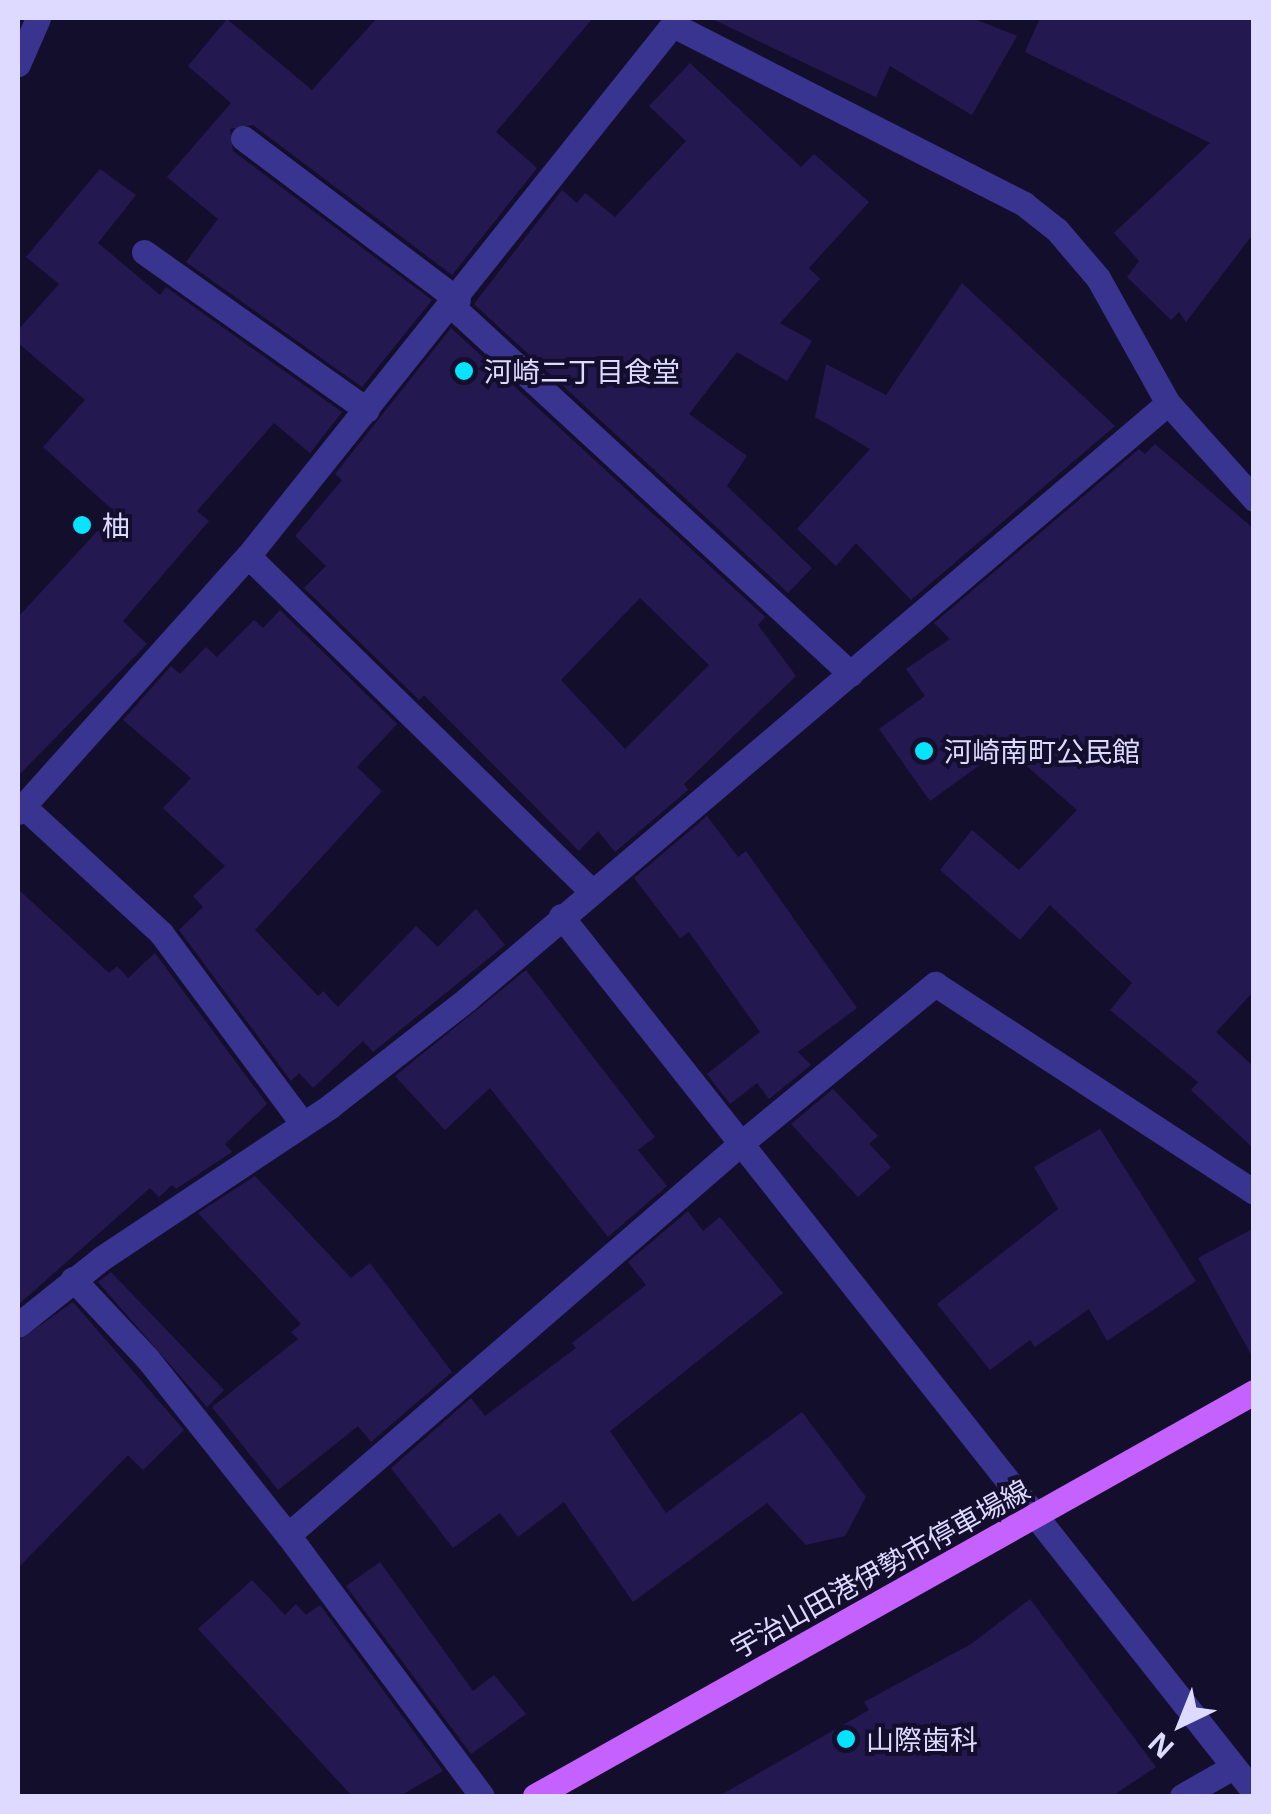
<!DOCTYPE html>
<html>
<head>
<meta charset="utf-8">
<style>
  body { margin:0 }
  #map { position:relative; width:1271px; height:1814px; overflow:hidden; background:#140e2d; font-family:"Noto Sans","Noto Sans JP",sans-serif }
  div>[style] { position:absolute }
  .building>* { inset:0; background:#241850 }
  .minor>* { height:25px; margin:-12.5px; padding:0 12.5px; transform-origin:12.5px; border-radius:12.5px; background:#393490 }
  .major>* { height:25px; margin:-12.5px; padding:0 12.5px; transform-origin:12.5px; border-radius:12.5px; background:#c561ff }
  .dots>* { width:28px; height:28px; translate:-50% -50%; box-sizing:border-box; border:5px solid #140e2d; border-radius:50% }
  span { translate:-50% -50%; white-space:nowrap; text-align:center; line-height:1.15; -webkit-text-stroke:8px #140e2d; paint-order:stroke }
  .poi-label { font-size:28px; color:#dedaff }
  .left { translate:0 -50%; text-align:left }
  .street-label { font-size:28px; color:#dedaff }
  .frame { position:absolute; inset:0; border:20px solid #dedaff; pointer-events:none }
  .north { position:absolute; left:1131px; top:1674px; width:100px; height:100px; -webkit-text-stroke:8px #140e2d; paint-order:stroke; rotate:223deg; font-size:28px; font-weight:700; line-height:40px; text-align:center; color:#dedaff }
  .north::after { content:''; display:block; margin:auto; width:35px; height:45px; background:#dedaff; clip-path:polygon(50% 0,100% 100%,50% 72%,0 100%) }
</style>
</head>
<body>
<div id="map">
  <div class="building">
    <div style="clip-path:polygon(377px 18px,593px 18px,496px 132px,537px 168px,452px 275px,253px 125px,230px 129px,233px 151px,432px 300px,362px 387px,186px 262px,218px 219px,167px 177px,231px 103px,188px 66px,227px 19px,312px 90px)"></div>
    <div style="clip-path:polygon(710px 18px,972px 18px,1017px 36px,972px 115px,890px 66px,876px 97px)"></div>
    <div style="clip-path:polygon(1040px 18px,1254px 18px,1254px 233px,1186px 322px,1179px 312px,1171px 320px,1127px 277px,1139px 261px,1114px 233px,1210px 143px,1025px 52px)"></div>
    <div style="clip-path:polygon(690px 63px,801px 167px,814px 154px,869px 202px,809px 268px,820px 279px,780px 323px,812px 341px,787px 381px,737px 352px,689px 414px,747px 456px,727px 486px,812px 568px,788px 593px,474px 304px,562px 190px,577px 203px,585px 193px,615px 217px,686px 141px,649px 106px)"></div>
    <div style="clip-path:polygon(100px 169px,136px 195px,98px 243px,160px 295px,166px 287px,342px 412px,310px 453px,274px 423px,197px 511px,209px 521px,123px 621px,147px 644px,18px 776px,18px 617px,115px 512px,43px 447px,85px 400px,18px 343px,18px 330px,59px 284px,26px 257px)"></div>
    <div style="clip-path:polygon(962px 283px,1115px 426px,911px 600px,856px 543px,836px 566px,797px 529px,870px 449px,815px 417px,826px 364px,886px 395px)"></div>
    <div style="clip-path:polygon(evenodd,451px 328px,765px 617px,758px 625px,796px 676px,684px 784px,688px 790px,615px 852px,598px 831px,579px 851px,424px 695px,419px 700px,304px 588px,326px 566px,295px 536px,342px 480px,335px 474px,451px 328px,640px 598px,709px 665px,625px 749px,561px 680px,640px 598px)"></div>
    <div style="clip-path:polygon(1155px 444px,1254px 529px,1254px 991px,1216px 1032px,1254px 1067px,1254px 1149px,1191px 1090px,1198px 1082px,1110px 1010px,1132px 983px,1050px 905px,1020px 940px,940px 870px,972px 830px,1019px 870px,1077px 810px,1005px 747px,930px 801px,879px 729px,925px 696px,906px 669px,950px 639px,934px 623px,1139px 449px,1145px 454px)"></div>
    <div style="clip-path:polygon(280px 610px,397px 724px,357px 767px,382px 791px,255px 930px,318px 996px,323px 991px,338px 1007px,416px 926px,438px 947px,476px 909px,505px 945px,373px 1052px,363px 1041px,313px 1088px,299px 1073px,291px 1081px,179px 930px,203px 907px,193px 896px,225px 866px,163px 808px,191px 778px,123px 720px,171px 666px,180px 674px,206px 647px,217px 657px,254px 620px,263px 628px)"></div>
    <div style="clip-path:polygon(707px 816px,738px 857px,746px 851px,857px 1008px,798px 1052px,811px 1065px,769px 1099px,757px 1083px,730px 1104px,707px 1074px,760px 1032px,689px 932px,680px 938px,634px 878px)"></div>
    <div style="clip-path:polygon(18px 889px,109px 973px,117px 966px,128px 978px,155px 953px,267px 1104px,225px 1144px,232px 1152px,176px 1189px,172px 1185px,159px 1197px,150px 1188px,18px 1305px)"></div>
    <div style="clip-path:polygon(526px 970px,655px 1137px,638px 1150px,667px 1186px,608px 1237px,490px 1088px,445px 1130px,395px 1076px)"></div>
    <div style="clip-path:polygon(833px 1089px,878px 1136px,869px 1144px,891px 1167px,858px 1197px,791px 1124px)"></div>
    <div style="clip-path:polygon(1100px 1129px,1196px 1281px,1107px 1341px,1089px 1309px,1035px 1347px,1030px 1340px,990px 1370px,937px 1304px,1058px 1209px,1034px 1167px)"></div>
    <div style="clip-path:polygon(255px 1176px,351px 1278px,370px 1263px,452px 1372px,371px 1442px,358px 1426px,278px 1490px,212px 1407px,298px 1339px,291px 1332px,301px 1324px,198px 1213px)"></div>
    <div style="clip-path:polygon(688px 1211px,703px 1231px,720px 1217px,783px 1293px,610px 1431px,666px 1513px,802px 1412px,866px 1497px,845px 1536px,806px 1545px,767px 1503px,633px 1602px,564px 1502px,518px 1537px,500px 1513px,453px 1548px,391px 1468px,471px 1398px,485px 1416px,576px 1348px,572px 1343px,646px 1285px,628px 1262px)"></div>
    <div style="clip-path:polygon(1254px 1228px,1254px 1360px,1198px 1258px)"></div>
    <div style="clip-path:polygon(111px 1272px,224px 1390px,207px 1407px,98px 1282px)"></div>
    <div style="clip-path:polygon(73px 1302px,184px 1430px,143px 1470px,128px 1455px,18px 1568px,18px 1341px)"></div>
    <div style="clip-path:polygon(380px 1562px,473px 1691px,494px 1675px,526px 1714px,471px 1754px,346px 1586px)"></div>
    <div style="clip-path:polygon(252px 1580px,285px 1615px,296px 1604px,306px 1615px,320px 1605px,443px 1771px,400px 1796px,352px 1796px,198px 1629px)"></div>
    <div style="clip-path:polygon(1030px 1599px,1156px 1767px,1112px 1796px,719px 1796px,869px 1710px,864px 1702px,971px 1644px)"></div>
  </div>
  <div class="minor">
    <div style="left:675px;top:26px;width:392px;rotate:27deg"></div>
    <div style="left:1024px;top:204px;width:42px;rotate:38.2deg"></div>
    <div style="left:1057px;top:230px;width:63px;rotate:49.5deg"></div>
    <div style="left:1098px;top:278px;width:143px;rotate:60.8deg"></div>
    <div style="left:1168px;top:403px;width:129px;rotate:48.1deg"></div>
    <div style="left:18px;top:64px;width:50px;rotate:-66.5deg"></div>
    <div style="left:243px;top:138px;width:269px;rotate:37deg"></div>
    <div style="left:144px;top:252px;width:273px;rotate:35.3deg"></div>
    <div style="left:453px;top:307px;width:541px;rotate:42.68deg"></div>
    <div style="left:248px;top:556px;width:479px;rotate:44.3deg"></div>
    <div style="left:23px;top:806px;width:188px;rotate:42.6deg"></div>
    <div style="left:161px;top:933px;width:237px;rotate:53.4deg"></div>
    <div style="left:18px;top:812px;width:344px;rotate:-48.1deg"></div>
    <div style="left:248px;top:556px;width:689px;rotate:-51.37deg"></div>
    <div style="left:561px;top:916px;width:1117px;rotate:51.65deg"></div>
    <div style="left:73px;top:1279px;width:108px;rotate:46.9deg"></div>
    <div style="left:147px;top:1358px;width:226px;rotate:51.5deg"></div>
    <div style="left:288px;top:1535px;width:325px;rotate:53.4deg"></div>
    <div style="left:18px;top:1325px;width:107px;rotate:-38.6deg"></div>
    <div style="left:102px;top:1258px;width:273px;rotate:-33.6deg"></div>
    <div style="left:329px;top:1107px;width:175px;rotate:-38deg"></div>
    <div style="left:467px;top:999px;width:920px;rotate:-40.37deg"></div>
    <div style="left:288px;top:1535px;width:596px;rotate:-40.85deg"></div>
    <div style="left:739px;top:1145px;width:254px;rotate:-39.4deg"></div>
    <div style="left:935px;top:984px;width:381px;rotate:33.1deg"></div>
    <div style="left:1182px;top:1796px;width:59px;rotate:-29.6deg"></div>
  </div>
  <div class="major">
    <div style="left:535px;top:1796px;width:825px;rotate:-29.33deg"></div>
  </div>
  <div class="dots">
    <div style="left:464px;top:371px;background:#06e3ff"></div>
    <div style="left:82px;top:525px;background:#06e3ff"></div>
    <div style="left:924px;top:751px;background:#06e3ff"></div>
    <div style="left:846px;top:1739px;background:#06e3ff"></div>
  </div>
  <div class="poi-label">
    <span class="left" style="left:484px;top:371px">河崎二丁目食堂</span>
    <span class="left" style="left:102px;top:525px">柚</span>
    <span class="left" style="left:944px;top:751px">河崎南町公民館</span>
    <span class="left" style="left:866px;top:1739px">山際歯科</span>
  </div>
  <div class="street-label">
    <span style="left:880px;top:1568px;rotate:-29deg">宇治山田港伊勢市停車場線</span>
  </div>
  <div class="frame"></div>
  <div class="north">N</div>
</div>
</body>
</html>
